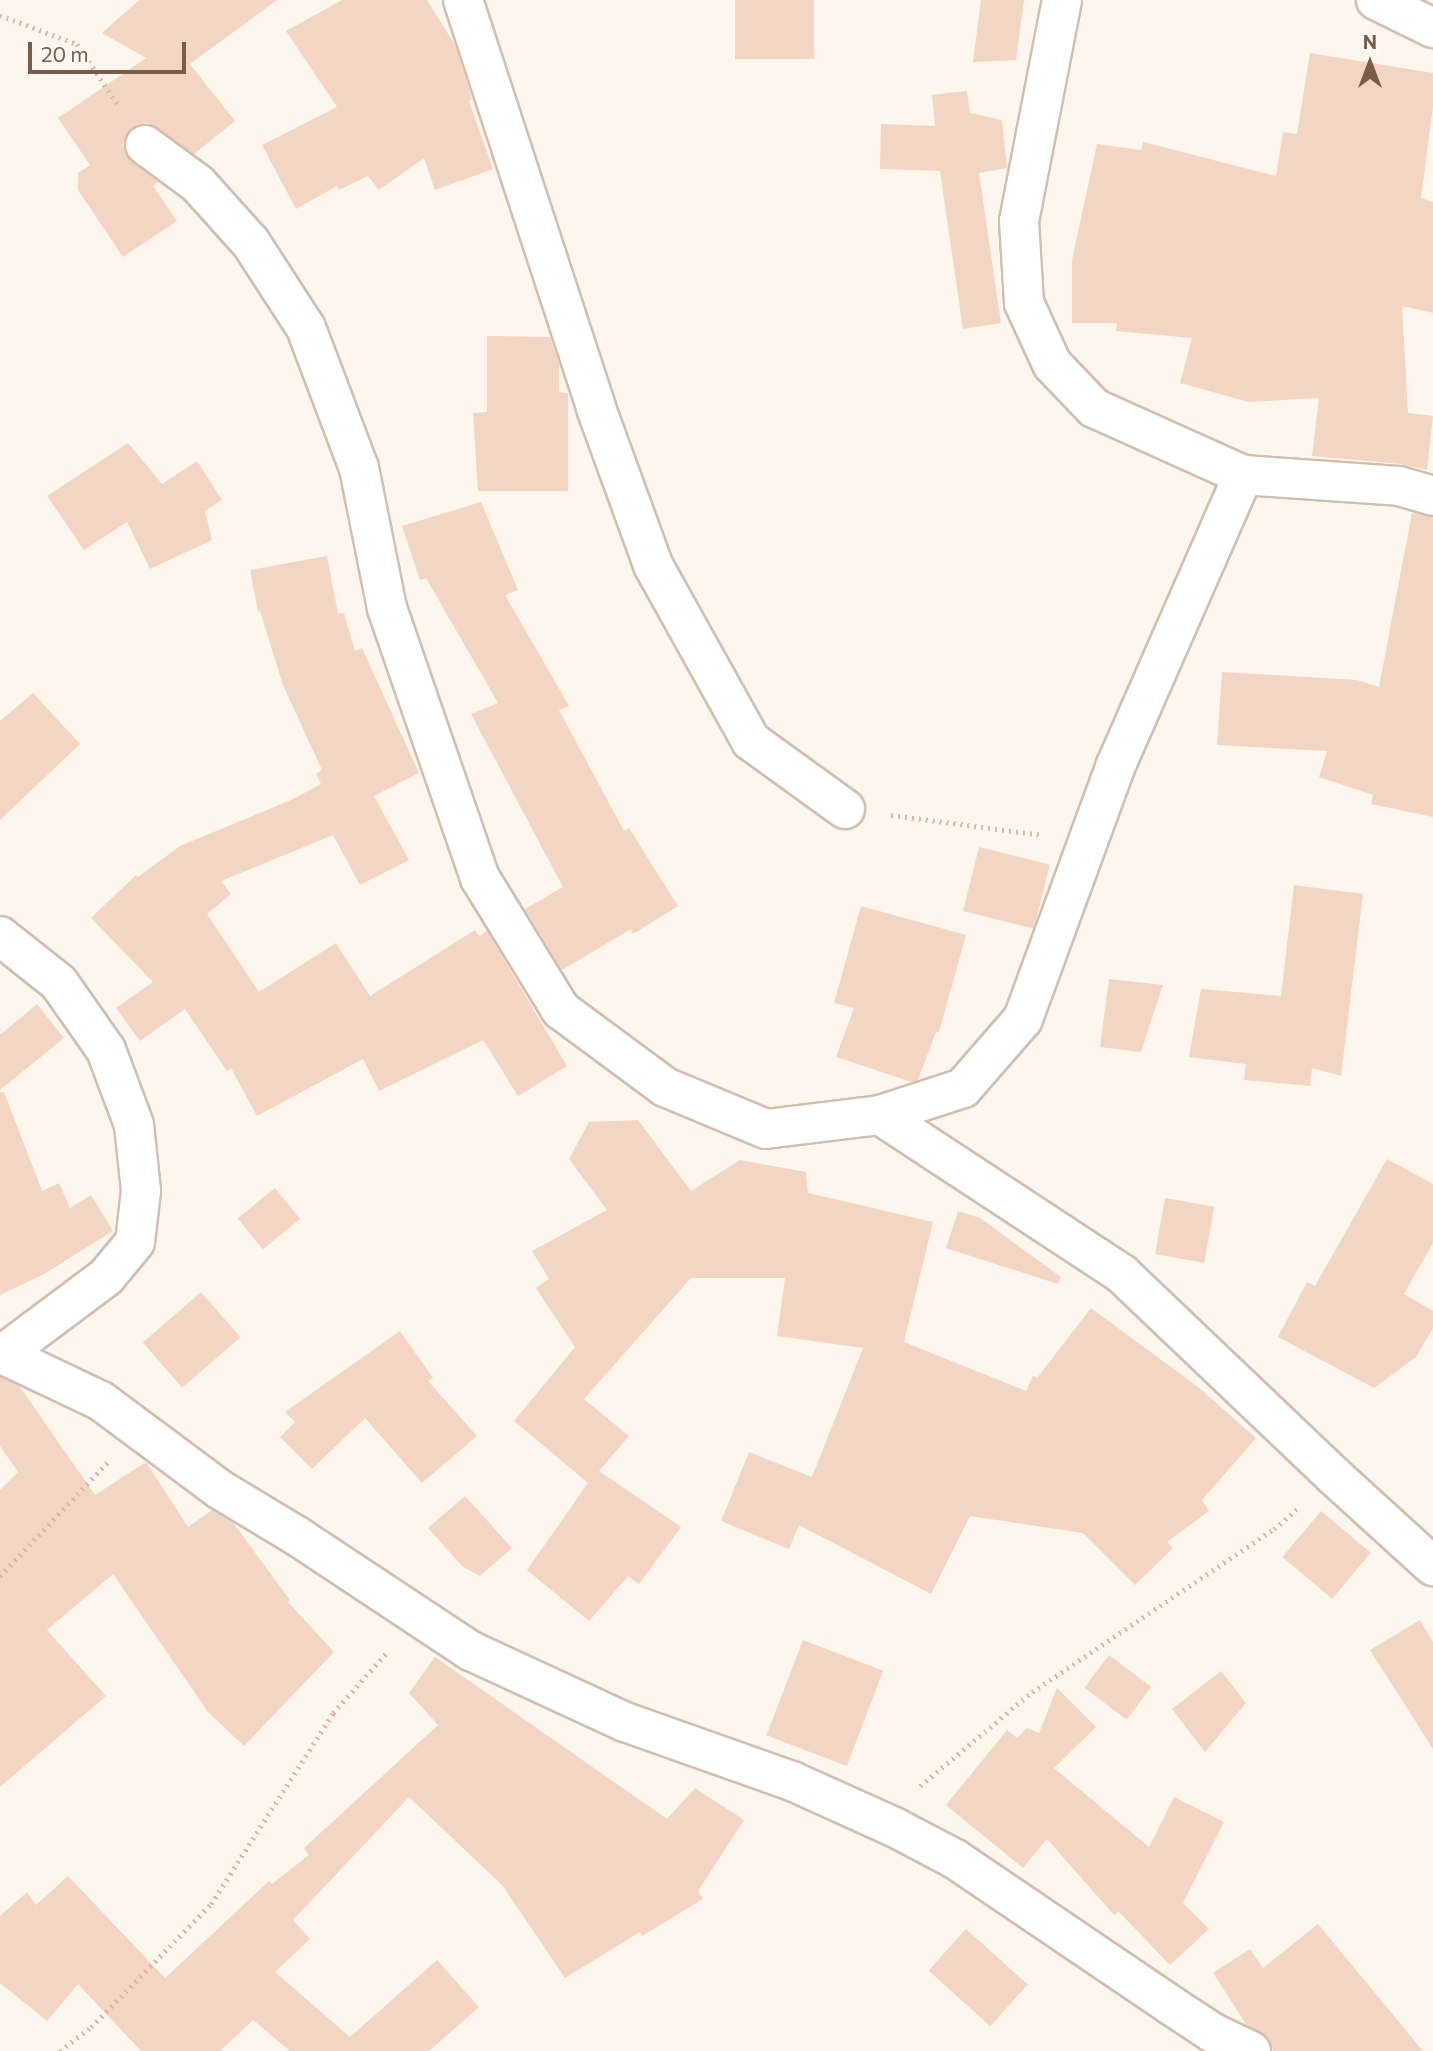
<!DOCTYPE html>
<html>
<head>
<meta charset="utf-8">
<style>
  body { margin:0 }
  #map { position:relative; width:1433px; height:2051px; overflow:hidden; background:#fdf6ec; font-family:Commissioner,sans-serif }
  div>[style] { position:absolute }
  .building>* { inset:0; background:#f3d5c3; transform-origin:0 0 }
  .path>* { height:4.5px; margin-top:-2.25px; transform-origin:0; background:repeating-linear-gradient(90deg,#d9b8a5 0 2px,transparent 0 7px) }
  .roads { filter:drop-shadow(2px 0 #d1beb0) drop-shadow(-2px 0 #d1beb0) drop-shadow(0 2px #d1beb0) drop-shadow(0 -2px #d1beb0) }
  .street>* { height:38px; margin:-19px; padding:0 19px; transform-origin:19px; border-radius:19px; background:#fff }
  span { translate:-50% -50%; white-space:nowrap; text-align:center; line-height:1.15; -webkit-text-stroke:5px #fffaf3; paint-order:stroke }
  .north { position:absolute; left:1335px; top:28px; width:70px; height:70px; -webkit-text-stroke:5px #fffaf3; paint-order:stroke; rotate:0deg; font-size:19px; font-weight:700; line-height:28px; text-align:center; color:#7a5c4d }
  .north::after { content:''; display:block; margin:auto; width:24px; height:32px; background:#7a5c4d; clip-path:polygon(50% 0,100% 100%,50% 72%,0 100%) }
  .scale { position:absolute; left:28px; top:42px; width:158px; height:32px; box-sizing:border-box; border:4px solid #7a5c4d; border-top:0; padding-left:9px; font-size:21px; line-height:24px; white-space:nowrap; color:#7a5c4d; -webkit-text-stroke:5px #fffaf3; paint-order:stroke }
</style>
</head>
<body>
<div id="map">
  <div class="building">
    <div style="clip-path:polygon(139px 0,277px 0,190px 64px,235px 121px,194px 154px,148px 123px,136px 125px,127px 133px,123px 143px,125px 154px,158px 182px,153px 186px,177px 221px,123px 257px,78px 190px,78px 173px,90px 165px,58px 118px,146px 58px,102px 33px)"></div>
    <div style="clip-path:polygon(342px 0,427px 0,455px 45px,472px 99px,469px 101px,493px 169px,435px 190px,424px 158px,379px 190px,368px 176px,339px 190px,337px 186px,296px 209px,262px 145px,337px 107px,286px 31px)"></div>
    <div style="left:735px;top:0;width:79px;height:59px"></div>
    <div style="clip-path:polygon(981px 0,1024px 0,1016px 60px,973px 62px)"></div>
    <div style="clip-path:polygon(1310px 53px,1433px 73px,1433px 106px,1421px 198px,1433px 202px,1433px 313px,1402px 306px,1408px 413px,1433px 416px,1427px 470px,1401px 464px,1312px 456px,1319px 398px,1249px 402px,1180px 383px,1192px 338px,1116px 331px,1117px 323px,1072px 323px,1072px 260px,1097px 144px,1141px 150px,1143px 142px,1276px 176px,1283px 132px,1297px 134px)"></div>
    <div style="clip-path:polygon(967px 91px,970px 113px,1002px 120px,1007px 168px,979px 173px,1001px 323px,963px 329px,940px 171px,880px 169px,881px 124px,935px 126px,932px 95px)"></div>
    <div style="clip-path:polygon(487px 336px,550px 337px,559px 364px,559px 392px,568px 393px,568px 491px,478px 491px,473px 413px,487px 412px)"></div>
    <div style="clip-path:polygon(128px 443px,162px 484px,197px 461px,222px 500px,205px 511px,212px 540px,150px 569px,127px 522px,84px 550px,47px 496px)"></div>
    <div style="clip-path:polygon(481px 502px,518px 590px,505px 595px,569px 706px,559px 710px,624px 831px,629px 828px,678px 906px,633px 934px,631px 929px,562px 970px,525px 909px,563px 887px,471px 714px,498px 703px,426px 578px,420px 580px,402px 526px)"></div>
    <div style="clip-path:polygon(1412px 513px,1433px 517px,1433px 817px,1371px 804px,1373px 795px,1319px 777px,1327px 751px,1217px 745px,1222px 672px,1357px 680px,1379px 687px)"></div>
    <div style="clip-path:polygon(327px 556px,338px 614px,344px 613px,355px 651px,362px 648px,419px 773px,374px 796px,409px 860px,360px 885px,333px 835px,221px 881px,231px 894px,207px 914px,259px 992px,336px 943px,370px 996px,475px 930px,479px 936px,487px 931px,567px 1066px,518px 1096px,483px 1040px,379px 1091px,363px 1059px,257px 1116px,231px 1068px,227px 1071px,185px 1009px,140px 1041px,116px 1008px,153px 982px,91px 918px,136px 875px,138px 877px,180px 846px,291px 800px,321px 784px,316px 774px,322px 770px,283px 685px,260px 611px,258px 612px,250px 570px)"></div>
    <div style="clip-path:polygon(33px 693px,80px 744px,0 820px,0 721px)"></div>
    <div style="left:979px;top:847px;width:73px;height:66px;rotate:14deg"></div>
    <div style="clip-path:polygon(1294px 885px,1363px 894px,1341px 1076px,1312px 1068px,1310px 1086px,1244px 1080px,1246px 1064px,1189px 1057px,1201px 989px,1281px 996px)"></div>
    <div style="clip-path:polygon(861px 906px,966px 935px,939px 1032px,936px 1032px,918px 1080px,911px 1082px,836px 1057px,854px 1008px,834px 1003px)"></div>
    <div style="clip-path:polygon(1109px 979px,1163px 985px,1141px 1052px,1100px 1047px)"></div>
    <div style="clip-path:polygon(37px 1004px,64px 1038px,0 1090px,0 1035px)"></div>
    <div style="clip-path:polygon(0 1092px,4px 1092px,42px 1191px,59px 1183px,70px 1208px,91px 1195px,113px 1231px,44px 1274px,0 1295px)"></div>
    <div style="clip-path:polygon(638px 1120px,691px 1191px,740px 1160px,806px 1172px,808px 1193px,933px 1222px,904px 1342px,1026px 1391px,1033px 1376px,1037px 1378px,1091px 1308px,1198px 1387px,1256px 1438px,1202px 1500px,1209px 1511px,1167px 1542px,1173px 1548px,1135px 1585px,1083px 1533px,970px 1516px,931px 1594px,799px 1525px,789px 1549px,721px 1521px,749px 1452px,812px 1477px,863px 1348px,777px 1336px,785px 1278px,691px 1278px,584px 1399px,629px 1436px,599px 1471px,681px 1527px,639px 1584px,628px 1576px,589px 1621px,527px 1570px,588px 1483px,514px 1421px,575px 1347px,536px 1288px,549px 1279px,532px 1251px,607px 1210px,569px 1159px,589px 1122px)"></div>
    <div style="clip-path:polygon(1387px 1159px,1433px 1184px,1433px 1243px,1404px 1294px,1433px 1311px,1433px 1328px,1416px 1357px,1374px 1388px,1278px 1337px,1307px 1282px,1315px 1286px)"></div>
    <div style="left:275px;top:1188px;width:40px;height:48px;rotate:51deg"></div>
    <div style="left:1165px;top:1198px;width:50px;height:57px;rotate:10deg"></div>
    <div style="clip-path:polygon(958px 1211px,980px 1218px,1061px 1277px,1058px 1284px,946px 1248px)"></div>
    <div style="left:201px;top:1292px;width:60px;height:77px;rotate:49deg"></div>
    <div style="clip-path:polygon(400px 1331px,433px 1378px,428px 1381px,477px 1436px,422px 1483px,365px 1418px,312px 1469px,280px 1437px,295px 1422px,285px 1412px)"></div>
    <div style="clip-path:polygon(0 1377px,20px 1387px,95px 1495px,146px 1462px,188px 1527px,212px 1510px,234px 1524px,290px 1600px,288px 1602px,334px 1652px,244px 1746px,208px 1712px,113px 1574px,47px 1630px,106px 1696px,0 1787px,0 1490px,18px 1472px,0 1446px)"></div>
    <div style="clip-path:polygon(465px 1496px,512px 1548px,480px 1576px,463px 1567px,428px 1528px)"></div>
    <div style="left:1321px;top:1511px;width:65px;height:60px;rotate:40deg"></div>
    <div style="clip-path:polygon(1420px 1620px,1433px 1642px,1433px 1749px,1370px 1650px)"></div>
    <div style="left:803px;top:1640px;width:86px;height:102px;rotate:21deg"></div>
    <div style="left:1109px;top:1655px;width:53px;height:41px;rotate:37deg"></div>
    <div style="clip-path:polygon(435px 1657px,667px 1819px,695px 1788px,744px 1820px,698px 1891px,703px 1899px,642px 1936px,640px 1932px,565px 1978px,503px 1886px,409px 1797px,293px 1920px,310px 1939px,275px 1972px,350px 2037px,437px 1960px,479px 2007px,429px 2051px,290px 2051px,253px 2020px,220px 2051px,141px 2051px,78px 1984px,47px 2021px,0 1983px,0 1916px,27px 1892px,36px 1905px,68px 1876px,165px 1978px,269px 1881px,272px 1884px,309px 1855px,304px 1848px,438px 1725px,409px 1693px)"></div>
    <div style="clip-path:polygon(1221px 1671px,1246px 1703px,1205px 1752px,1172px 1709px)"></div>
    <div style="clip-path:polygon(1057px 1688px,1096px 1727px,1054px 1768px,1149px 1847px,1174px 1797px,1224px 1822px,1183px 1903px,1209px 1929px,1170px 1965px,1119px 1912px,1114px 1915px,1047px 1839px,1023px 1868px,946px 1805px,1007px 1730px,1017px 1738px,1027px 1728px,1039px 1733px)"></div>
    <div style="clip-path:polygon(1318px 1924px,1423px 2051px,1273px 2051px,1269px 2038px,1246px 2024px,1213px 1973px,1250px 1949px,1263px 1968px)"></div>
    <div style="left:966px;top:1929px;width:83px;height:56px;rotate:42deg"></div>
  </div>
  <div class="path">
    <div style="left:0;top:15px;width:82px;rotate:20.6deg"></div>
    <div style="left:77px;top:44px;width:75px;rotate:55.9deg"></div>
    <div style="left:891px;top:815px;width:152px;rotate:7.5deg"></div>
    <div style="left:0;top:1576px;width:156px;rotate:-46.6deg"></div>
    <div style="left:920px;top:1786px;width:146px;rotate:-40deg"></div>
    <div style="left:1032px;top:1692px;width:292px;rotate:-34deg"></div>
    <div style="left:1274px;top:1529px;width:33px;rotate:-41deg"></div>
    <div style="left:60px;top:2051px;width:39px;rotate:-38deg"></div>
    <div style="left:91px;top:2027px;width:172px;rotate:-45.7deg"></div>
    <div style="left:211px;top:1904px;width:227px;rotate:-57.4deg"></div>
    <div style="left:333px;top:1713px;width:83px;rotate:-48.4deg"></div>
  </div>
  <div class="roads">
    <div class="street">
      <div style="left:463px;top:0;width:429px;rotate:71.9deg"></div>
      <div style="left:596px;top:408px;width:167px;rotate:70deg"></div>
      <div style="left:653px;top:565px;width:201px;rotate:60.9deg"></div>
      <div style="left:751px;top:741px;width:116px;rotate:35.9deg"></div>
      <div style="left:1062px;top:0;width:225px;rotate:101deg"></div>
      <div style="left:1019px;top:221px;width:82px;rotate:86.5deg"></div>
      <div style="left:1024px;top:303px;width:67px;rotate:65.3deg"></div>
      <div style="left:1052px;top:364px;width:61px;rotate:46.3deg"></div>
      <div style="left:1094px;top:408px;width:163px;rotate:24.2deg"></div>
      <div style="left:1243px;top:475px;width:156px;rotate:4deg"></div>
      <div style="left:1399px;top:486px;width:35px;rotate:16deg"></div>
      <div style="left:1376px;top:0;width:64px;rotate:26.2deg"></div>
      <div style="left:145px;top:145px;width:66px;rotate:36.3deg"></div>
      <div style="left:198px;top:184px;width:79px;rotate:48.1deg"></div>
      <div style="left:251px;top:243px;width:101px;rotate:57.1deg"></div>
      <div style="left:306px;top:328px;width:150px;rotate:69.3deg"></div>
      <div style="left:359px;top:468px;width:143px;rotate:78.7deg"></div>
      <div style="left:387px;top:608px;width:286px;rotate:71deg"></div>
      <div style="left:480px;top:878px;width:155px;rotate:58.5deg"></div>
      <div style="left:561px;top:1010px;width:129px;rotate:36.5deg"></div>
      <div style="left:665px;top:1087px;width:109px;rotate:22.6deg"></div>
      <div style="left:766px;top:1129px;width:115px;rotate:-7deg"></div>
      <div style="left:880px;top:1115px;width:87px;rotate:-18deg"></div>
      <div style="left:963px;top:1088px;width:91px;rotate:-49deg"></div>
      <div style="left:1023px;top:1019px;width:270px;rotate:-69.9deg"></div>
      <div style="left:1116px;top:765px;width:317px;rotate:-66.3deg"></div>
      <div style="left:0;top:936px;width:75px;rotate:38.5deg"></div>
      <div style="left:59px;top:983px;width:82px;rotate:55deg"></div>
      <div style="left:106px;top:1050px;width:80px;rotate:69.5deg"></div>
      <div style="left:134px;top:1125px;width:66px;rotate:83.9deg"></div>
      <div style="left:141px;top:1191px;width:51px;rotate:96.7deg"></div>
      <div style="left:135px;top:1242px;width:45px;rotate:129.6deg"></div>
      <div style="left:106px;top:1277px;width:129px;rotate:143.2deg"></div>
      <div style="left:880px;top:1115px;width:290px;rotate:33.3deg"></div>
      <div style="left:1122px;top:1274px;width:293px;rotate:43.6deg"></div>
      <div style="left:1334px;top:1476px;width:134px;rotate:42.3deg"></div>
      <div style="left:0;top:1353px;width:112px;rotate:25.4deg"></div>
      <div style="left:101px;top:1401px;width:147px;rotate:36.7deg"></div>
      <div style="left:219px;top:1489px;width:91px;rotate:31.1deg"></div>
      <div style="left:297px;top:1536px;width:209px;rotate:33.5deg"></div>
      <div style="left:471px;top:1651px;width:170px;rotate:24.8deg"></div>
      <div style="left:625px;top:1722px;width:177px;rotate:19.5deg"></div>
      <div style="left:792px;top:1781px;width:114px;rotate:24.3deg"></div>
      <div style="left:896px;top:1828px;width:67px;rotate:27.7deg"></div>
      <div style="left:955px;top:1859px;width:262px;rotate:34.1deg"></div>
      <div style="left:1172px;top:2006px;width:49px;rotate:33.4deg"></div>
      <div style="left:1213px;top:2033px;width:42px;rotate:25.3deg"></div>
    </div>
  </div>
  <div class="north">N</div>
  <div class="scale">20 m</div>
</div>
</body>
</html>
